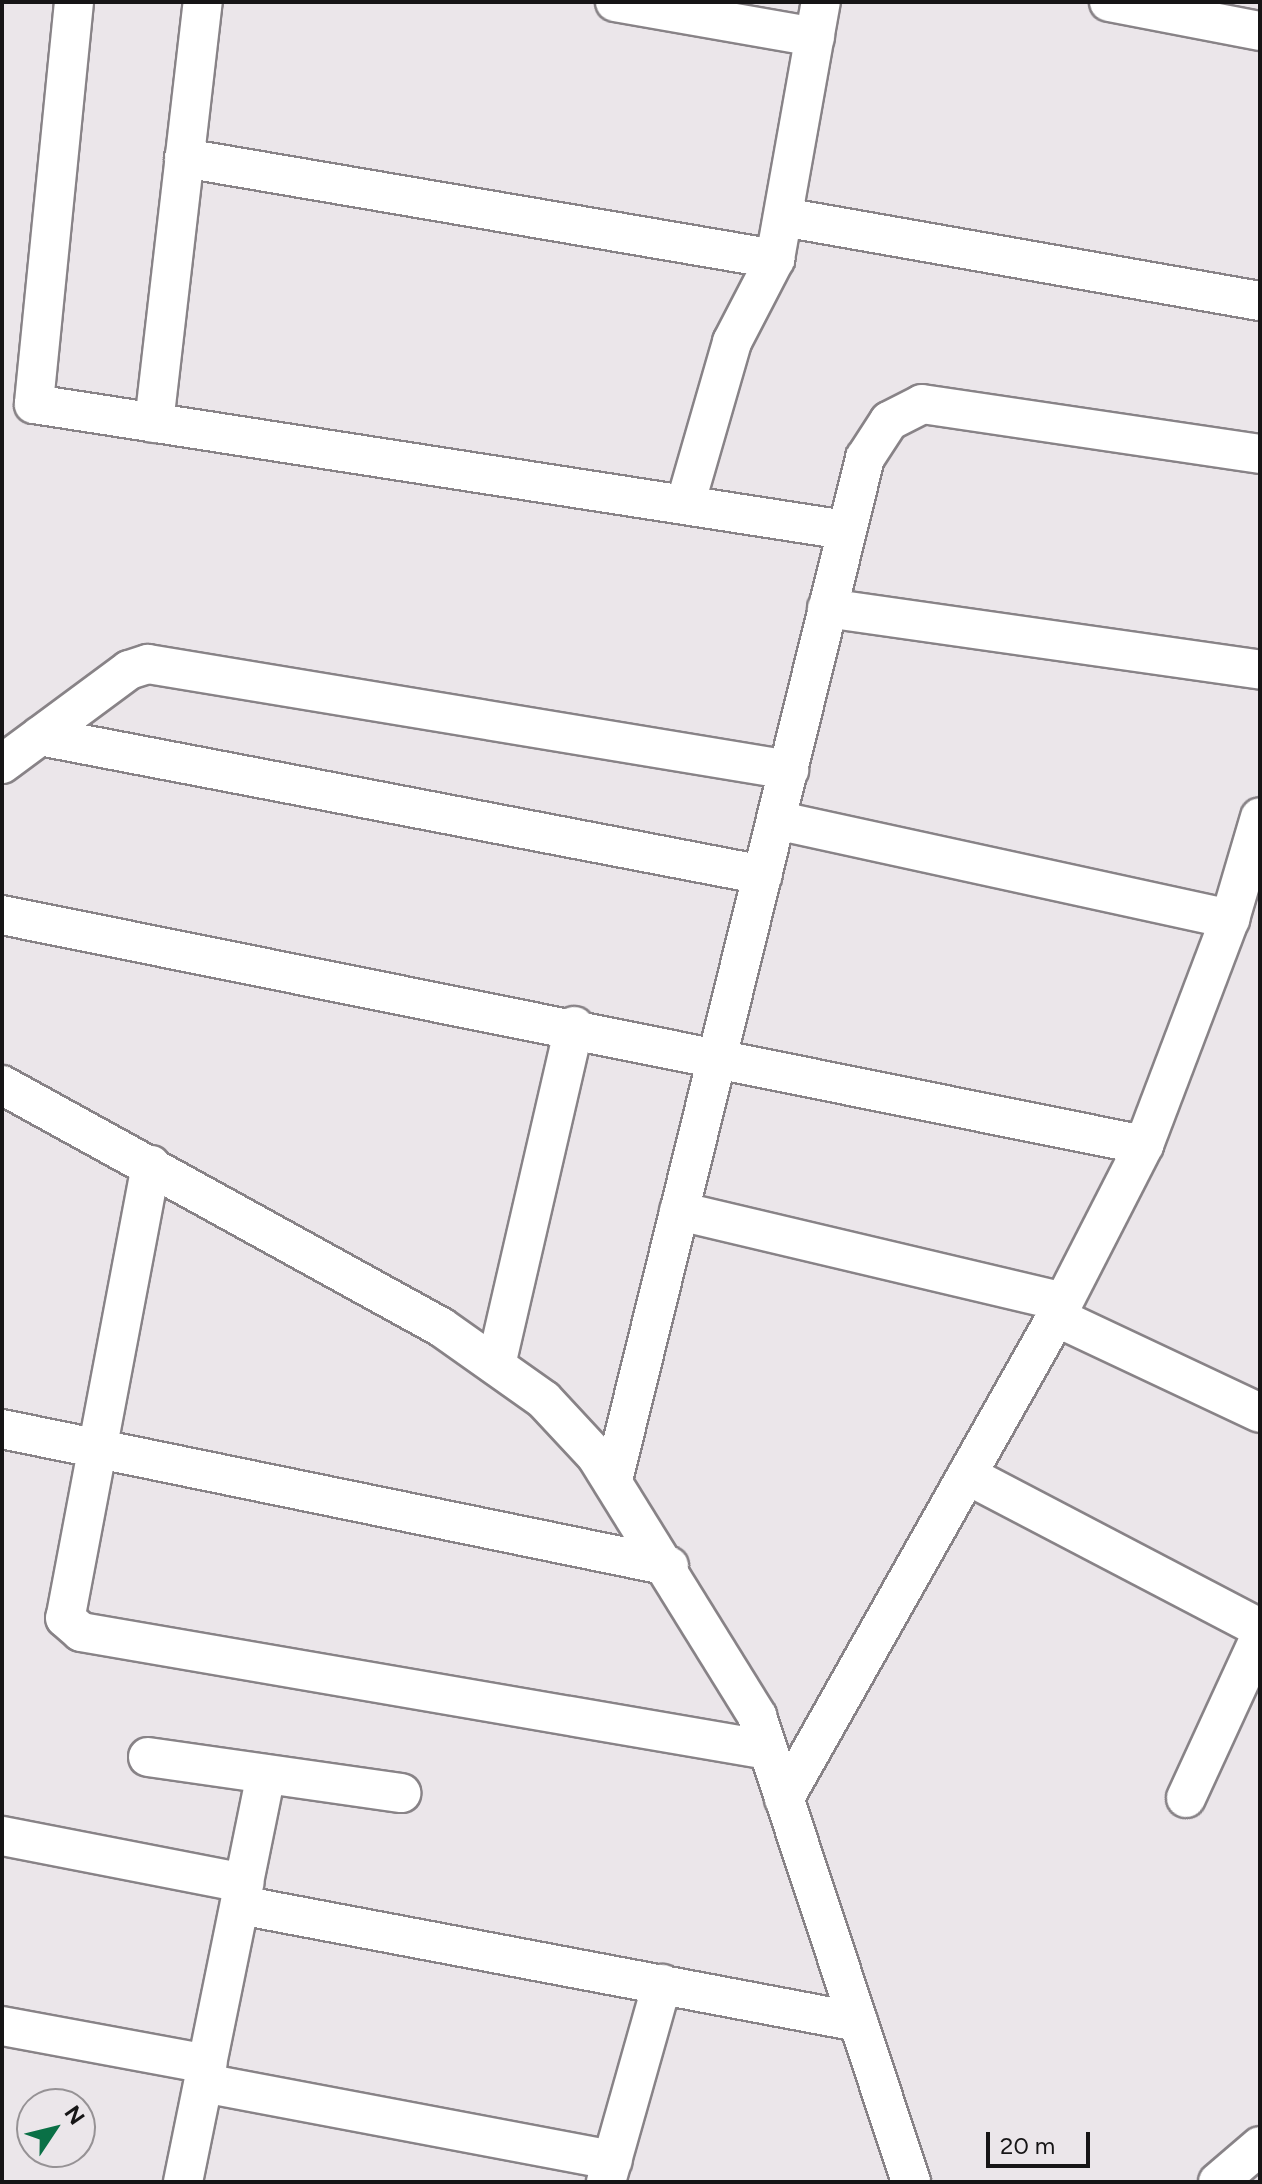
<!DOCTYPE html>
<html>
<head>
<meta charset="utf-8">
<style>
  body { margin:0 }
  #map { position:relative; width:1262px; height:2184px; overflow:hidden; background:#ebe6ea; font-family:Figtree,sans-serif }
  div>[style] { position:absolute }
  .roads { filter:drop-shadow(2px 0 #888387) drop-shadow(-2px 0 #888387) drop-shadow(0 2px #888387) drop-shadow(0 -2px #888387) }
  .minor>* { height:38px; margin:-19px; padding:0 19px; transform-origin:19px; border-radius:19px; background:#fff }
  span { translate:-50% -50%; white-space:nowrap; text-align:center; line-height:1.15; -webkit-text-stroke:8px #ebe6ea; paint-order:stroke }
  .frame { position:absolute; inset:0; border:4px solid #161516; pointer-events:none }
  .north { position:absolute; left:16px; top:2088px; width:80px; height:80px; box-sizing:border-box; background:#ebe6ea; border:2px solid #969295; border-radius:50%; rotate:55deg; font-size:22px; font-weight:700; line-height:32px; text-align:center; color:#161516 }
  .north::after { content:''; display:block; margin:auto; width:28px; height:36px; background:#0a7046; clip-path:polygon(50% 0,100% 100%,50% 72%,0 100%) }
  .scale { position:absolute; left:986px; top:2132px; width:104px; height:36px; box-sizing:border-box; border:4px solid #161516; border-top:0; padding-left:10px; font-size:24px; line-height:28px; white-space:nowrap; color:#161516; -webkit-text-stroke:6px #ebe6ea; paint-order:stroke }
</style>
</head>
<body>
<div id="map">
  <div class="roads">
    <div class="minor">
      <div style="left:74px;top:2px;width:404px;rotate:95.7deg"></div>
      <div style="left:34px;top:404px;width:821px;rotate:8.83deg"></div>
      <div style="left:615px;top:2px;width:203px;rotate:9.9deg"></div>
      <div style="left:1109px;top:2px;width:154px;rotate:10.9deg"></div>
      <div style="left:184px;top:158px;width:600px;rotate:9.7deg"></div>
      <div style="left:783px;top:217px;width:484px;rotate:10deg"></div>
      <div style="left:154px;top:423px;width:424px;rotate:-83.4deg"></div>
      <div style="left:685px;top:505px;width:170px;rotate:-73.9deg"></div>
      <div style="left:732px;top:342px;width:93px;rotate:-62.6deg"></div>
      <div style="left:775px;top:259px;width:261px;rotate:-79.9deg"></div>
      <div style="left:827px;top:608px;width:437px;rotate:8.1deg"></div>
      <div style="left:40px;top:736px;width:736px;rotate:10.88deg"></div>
      <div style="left:2px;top:764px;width:158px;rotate:-36.5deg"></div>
      <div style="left:129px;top:670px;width:20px;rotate:-18deg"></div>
      <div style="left:148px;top:664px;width:650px;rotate:9.39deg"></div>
      <div style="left:776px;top:820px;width:465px;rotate:12.3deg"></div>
      <div style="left:2px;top:915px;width:1165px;rotate:11.39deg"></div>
      <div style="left:2px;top:1085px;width:501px;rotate:28.87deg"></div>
      <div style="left:441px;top:1327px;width:126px;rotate:35.3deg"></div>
      <div style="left:544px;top:1400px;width:76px;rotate:47.1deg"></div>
      <div style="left:596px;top:1456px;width:306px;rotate:58.2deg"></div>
      <div style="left:757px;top:1716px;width:491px;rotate:71.7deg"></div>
      <div style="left:151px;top:1165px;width:461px;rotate:100.7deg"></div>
      <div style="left:65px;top:1618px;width:21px;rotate:41deg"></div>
      <div style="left:81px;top:1632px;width:697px;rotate:9.75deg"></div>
      <div style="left:679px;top:1211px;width:395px;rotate:13.3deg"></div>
      <div style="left:1056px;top:1317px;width:225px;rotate:25.2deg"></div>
      <div style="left:496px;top:1365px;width:348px;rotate:-77deg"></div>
      <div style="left:2px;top:1429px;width:681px;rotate:11.61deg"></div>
      <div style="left:967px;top:1475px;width:331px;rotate:27.6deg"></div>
      <div style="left:613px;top:1480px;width:1053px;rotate:-76.15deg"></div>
      <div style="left:865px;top:458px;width:44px;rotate:-57deg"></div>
      <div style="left:889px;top:421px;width:37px;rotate:-27deg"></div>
      <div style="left:922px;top:404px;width:342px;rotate:8.4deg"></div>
      <div style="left:148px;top:1757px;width:256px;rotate:8.1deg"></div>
      <div style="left:1186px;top:1798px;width:177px;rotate:-65.3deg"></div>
      <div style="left:784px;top:1799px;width:553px;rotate:-60.56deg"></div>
      <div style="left:1056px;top:1317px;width:193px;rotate:-62.9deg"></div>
      <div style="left:1144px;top:1145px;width:242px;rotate:-69.2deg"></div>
      <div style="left:1230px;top:919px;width:106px;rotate:-73.6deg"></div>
      <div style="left:2px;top:1836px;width:247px;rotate:11deg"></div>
      <div style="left:240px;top:1905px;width:629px;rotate:10.72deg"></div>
      <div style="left:2px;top:2026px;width:209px;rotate:10.5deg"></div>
      <div style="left:204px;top:2083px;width:416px;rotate:10.7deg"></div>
      <div style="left:183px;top:2182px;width:416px;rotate:-78.5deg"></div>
      <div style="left:606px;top:2182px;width:206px;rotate:-74.2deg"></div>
      <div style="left:1218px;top:2182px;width:55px;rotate:-40.6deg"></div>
    </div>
  </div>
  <div class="frame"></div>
  <div class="north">N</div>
  <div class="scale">20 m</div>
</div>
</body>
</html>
